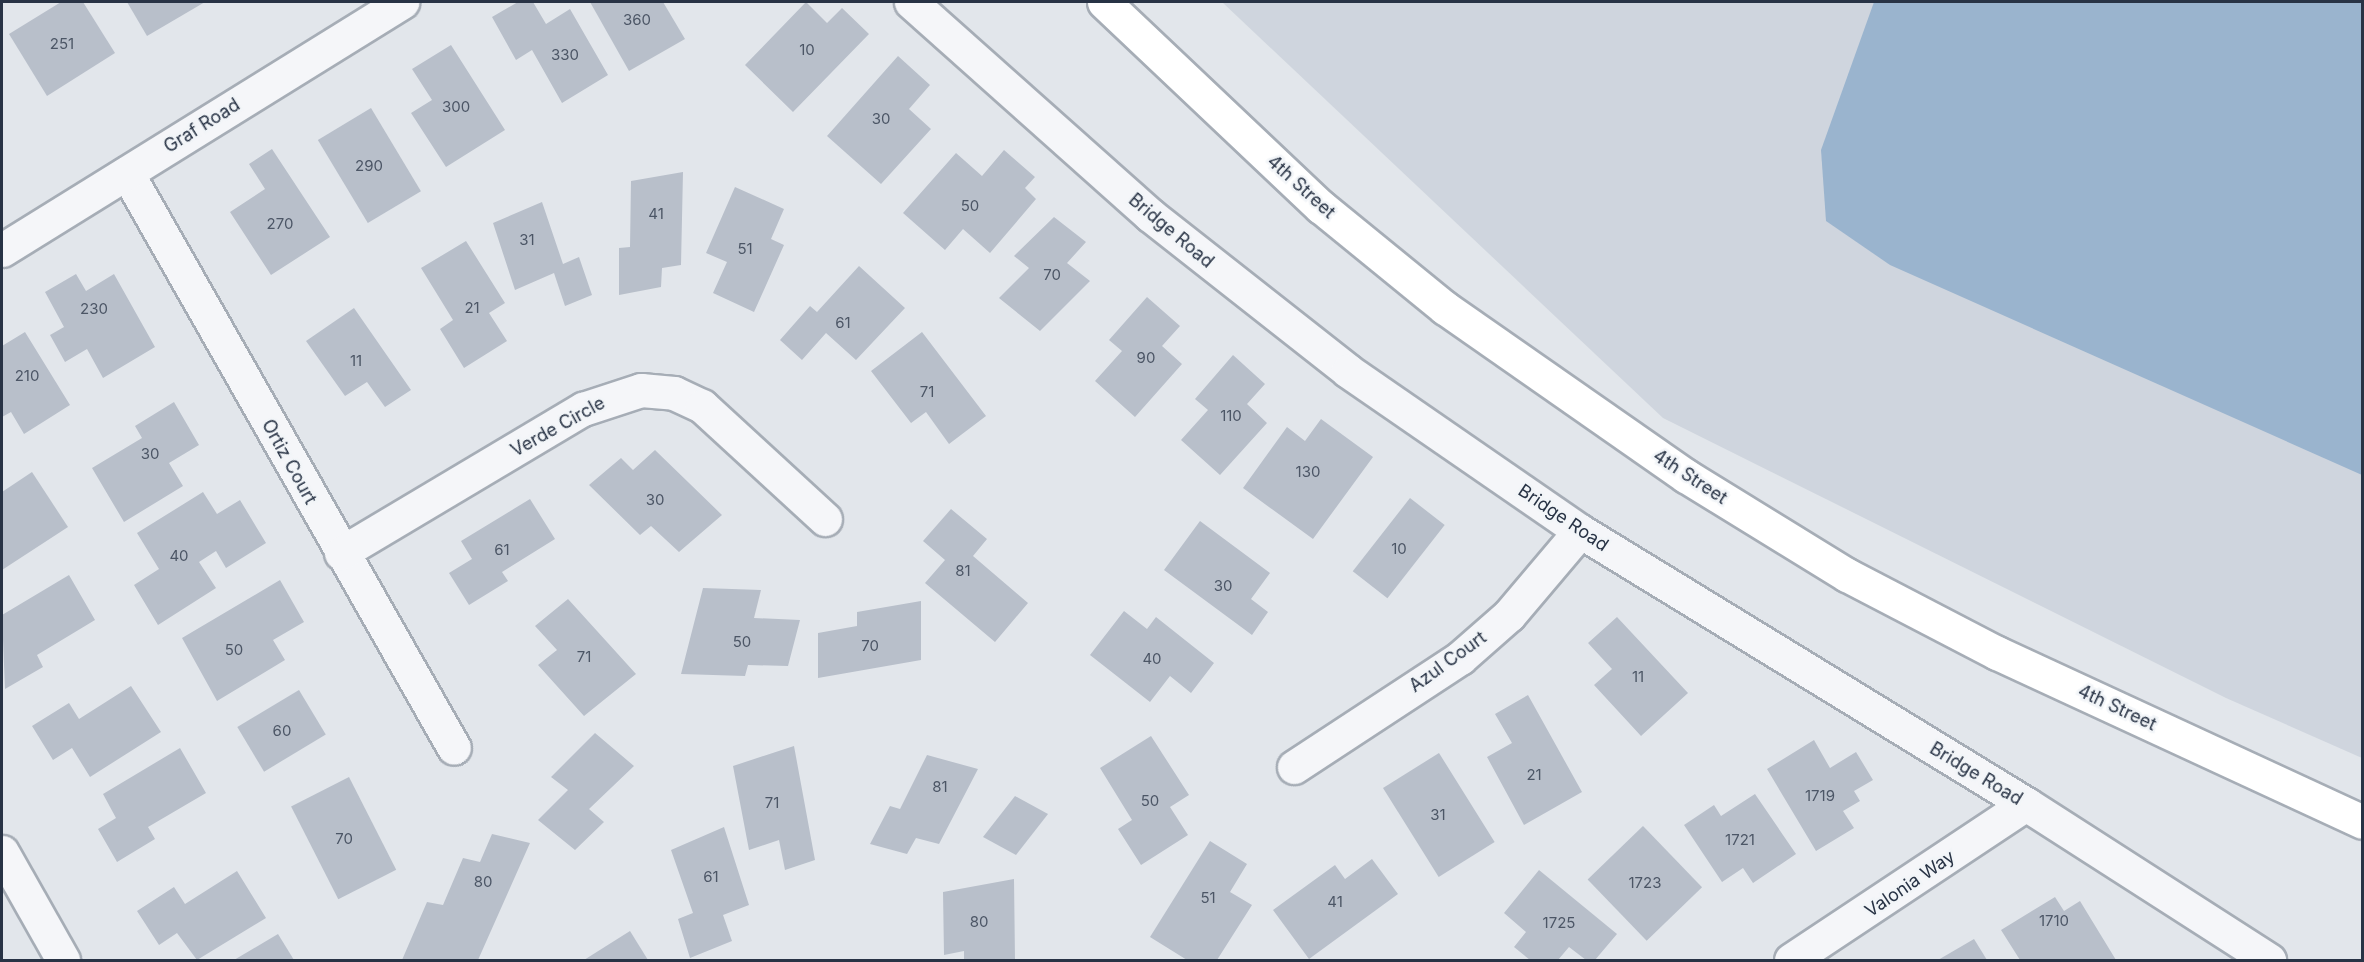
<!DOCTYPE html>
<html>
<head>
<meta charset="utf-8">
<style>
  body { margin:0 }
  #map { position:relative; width:2364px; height:962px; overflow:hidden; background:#e2e6eb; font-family:Inter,sans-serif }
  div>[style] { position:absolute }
  .built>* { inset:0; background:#cfd5de }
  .water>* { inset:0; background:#9ab4ce }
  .building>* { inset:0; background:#b8bfca; transform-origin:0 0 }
  .roads { filter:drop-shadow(2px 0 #a6adb6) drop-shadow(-2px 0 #a6adb6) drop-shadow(0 2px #a6adb6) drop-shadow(0 -2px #a6adb6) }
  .minor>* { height:33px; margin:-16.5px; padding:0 16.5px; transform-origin:16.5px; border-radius:16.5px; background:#f5f6f9 }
  .major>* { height:33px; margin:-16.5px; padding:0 16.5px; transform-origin:16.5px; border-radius:16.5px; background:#fff }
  span { translate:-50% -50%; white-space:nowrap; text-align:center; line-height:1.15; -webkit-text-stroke:5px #f2f5f8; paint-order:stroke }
  .number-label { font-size:15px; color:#4c5666 }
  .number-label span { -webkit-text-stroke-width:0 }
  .street-label { font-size:18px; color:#283345 }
  .frame { position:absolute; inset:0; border:3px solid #283345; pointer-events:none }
</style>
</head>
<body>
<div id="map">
  <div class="built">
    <div style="clip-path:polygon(1222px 2px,2362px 2px,2362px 758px,2226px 698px,1663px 418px)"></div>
  </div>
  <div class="water">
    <div style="clip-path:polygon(1874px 2px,2362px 2px,2362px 475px,1890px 265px,1826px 221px,1821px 150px)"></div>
  </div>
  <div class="building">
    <div style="clip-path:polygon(61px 2px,83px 2px,115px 53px,47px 96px,9px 34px)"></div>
    <div style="clip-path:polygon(127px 2px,205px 2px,147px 36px)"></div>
    <div style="clip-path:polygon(518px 2px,533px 2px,546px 24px,570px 9px,608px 75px,562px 103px,532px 50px,516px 60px,492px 17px)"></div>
    <div style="clip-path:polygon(590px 2px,663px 2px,685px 39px,629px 71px)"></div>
    <div style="clip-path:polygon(806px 2px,827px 23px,842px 8px,869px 34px,793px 112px,745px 65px)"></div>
    <div style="clip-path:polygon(451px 45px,505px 130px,446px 167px,411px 113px,432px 100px,412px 69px)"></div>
    <div style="clip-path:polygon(898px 56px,930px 85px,909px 109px,931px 129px,881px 184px,827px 136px)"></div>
    <div style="left:371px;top:108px;width:97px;height:62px;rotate:59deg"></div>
    <div style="clip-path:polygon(272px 149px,330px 237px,271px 275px,230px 212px,265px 189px,249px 164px)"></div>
    <div style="clip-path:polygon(1004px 150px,1035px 177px,1025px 188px,1036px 199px,990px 253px,963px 229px,945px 250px,903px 213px,956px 153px,982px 176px)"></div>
    <div style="clip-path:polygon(683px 172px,681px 265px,662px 268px,661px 287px,619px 295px,619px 248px,630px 247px,631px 181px)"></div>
    <div style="clip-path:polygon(735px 187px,784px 209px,771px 239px,784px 245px,754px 312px,713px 293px,727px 262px,706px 253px)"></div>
    <div style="clip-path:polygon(542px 202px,563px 264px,579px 257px,592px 295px,565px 306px,554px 273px,515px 290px,493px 223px)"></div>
    <div style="clip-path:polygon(1054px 217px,1086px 242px,1067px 263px,1090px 281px,1040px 331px,999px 298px,1029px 268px,1014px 256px)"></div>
    <div style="clip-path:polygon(466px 241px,505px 303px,489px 313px,507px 341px,464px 368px,440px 329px,453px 320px,421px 268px)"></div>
    <div style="clip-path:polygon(859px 266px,905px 308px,856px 360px,826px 333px,802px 360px,780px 340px,810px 306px,817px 312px)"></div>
    <div style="clip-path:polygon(76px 274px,86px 291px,114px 274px,155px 347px,103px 378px,87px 349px,65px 362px,50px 335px,64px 327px,45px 292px)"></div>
    <div style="clip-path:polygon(1147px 297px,1180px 326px,1162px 346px,1182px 364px,1135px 417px,1095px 381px,1122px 351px,1109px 340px)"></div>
    <div style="clip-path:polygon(354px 308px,411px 390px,385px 407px,367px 382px,345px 396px,306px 341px)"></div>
    <div style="clip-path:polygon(25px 332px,70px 405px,24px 434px,11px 412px,2px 417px,2px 346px)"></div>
    <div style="clip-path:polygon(922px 332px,986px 416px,949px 444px,926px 412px,911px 423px,871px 371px)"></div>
    <div style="clip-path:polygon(1233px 355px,1265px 384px,1247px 404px,1267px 423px,1220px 475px,1181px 440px,1208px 410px,1195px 399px)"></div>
    <div style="clip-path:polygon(174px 402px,199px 445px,169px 463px,183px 486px,124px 522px,92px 468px,142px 438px,135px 426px)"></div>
    <div style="clip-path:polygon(1321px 419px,1373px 457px,1313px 539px,1243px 488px,1287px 427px,1305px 441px)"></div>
    <div style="clip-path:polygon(655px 450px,722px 515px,679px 552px,651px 526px,640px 535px,589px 485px,621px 458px,633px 470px)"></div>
    <div style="clip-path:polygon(32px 472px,68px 527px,2px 570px,2px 492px)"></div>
    <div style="clip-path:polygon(203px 492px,217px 514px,240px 500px,266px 543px,226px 568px,216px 551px,199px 562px,216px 588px,158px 625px,134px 585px,159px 569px,137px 533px)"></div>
    <div style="left:1410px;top:498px;width:44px;height:93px;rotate:38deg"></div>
    <div style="clip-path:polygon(530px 499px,555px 539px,502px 572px,508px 581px,469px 605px,449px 573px,472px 559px,461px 541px)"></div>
    <div style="clip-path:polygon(951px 509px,987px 539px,973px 556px,1028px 603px,995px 642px,925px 583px,945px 560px,923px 541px)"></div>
    <div style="clip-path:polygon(1200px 521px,1270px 573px,1251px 599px,1268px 612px,1252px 635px,1164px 570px)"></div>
    <div style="clip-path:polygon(69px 575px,95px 620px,37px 655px,43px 667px,5px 689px,2px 615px)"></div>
    <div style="clip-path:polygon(280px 580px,304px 622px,273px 640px,285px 660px,217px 701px,182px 638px)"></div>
    <div style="clip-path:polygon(703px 588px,761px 590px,754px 618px,800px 620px,788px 666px,748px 665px,745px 676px,681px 674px)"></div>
    <div style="clip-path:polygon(568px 599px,636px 674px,584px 716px,538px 665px,557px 650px,535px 626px)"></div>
    <div style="clip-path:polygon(921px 601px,921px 660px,818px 678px,818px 633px,857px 626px,857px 612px)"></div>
    <div style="clip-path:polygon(1124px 611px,1147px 629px,1156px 617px,1214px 663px,1191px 693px,1170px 676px,1150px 702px,1090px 655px)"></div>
    <div style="clip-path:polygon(1617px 617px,1688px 693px,1641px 736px,1594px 685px,1612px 669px,1588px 643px)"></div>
    <div style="clip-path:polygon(131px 686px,161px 732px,90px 777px,72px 748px,53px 760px,32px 726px,69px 703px,79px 719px)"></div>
    <div style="left:299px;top:690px;width:52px;height:72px;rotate:59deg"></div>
    <div style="clip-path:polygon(1528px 695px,1582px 792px,1524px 825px,1487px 757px,1512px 743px,1495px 714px)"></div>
    <div style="clip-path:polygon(595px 733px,634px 766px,589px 809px,604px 822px,575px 850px,538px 820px,568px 790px,551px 777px)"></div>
    <div style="clip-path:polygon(1151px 736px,1189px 795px,1170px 807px,1188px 835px,1141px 865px,1118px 829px,1132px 820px,1100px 768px)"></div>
    <div style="clip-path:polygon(1814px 740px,1830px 768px,1856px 752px,1873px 780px,1854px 791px,1860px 801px,1843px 811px,1854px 828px,1816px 851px,1767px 769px)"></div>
    <div style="clip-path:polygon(794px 746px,815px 860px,785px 870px,779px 840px,749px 850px,733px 766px)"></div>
    <div style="clip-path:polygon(180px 748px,206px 793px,148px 827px,155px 839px,117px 862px,98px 829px,116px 818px,103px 794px)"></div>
    <div style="left:1439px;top:753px;width:105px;height:66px;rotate:58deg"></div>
    <div style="clip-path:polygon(927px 755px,978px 769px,939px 844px,916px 838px,907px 854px,870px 844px,890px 806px,900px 809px)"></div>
    <div style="left:349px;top:777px;width:104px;height:65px;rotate:63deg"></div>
    <div style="clip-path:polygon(1755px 794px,1796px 854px,1753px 883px,1743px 868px,1722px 882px,1684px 825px,1714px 805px,1721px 816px)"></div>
    <div style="clip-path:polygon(1015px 796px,1048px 814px,1016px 855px,983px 837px)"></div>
    <div style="left:1643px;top:826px;width:85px;height:77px;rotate:46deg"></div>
    <div style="clip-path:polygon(724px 827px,749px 905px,723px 915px,732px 941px,690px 958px,678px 919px,693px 913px,671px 850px)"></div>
    <div style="clip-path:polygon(492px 834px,530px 843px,478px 960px,402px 960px,427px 902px,443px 905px,463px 858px,480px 862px)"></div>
    <div style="clip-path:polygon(1210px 841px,1247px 864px,1230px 892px,1252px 905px,1217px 960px,1187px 960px,1150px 937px)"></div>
    <div style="clip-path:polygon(1372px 859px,1398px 894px,1309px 959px,1273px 910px,1335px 865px,1345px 879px)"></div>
    <div style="clip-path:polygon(1539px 870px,1617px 934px,1595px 960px,1586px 960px,1569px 947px,1558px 960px,1530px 960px,1514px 947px,1526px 932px,1504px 913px)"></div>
    <div style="clip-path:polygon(237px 871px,266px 918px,197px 960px,177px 933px,159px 945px,137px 911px,174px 887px,185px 904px)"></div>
    <div style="clip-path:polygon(1014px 879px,1015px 960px,964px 960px,964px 951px,944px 955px,943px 892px)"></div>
    <div style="clip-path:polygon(2055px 897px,2064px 911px,2080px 901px,2116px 960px,2020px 960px,2001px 930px)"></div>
    <div style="clip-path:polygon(630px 931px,648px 960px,584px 960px)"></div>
    <div style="clip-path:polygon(278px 934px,294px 960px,234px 960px)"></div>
    <div style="clip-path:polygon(1974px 939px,1987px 960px,1938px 960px)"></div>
  </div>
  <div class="roads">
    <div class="minor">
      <div style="left:911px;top:2px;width:320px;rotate:41.7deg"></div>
      <div style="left:1150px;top:215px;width:252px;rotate:38.2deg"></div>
      <div style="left:1348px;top:371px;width:282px;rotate:34.6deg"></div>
      <div style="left:1580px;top:531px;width:523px;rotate:31.47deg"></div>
      <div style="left:2026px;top:804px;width:289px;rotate:32.7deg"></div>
      <div style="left:127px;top:173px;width:661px;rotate:60.37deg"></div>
      <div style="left:2px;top:250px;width:471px;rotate:-31.8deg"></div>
      <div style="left:341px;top:553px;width:282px;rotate:-30.8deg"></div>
      <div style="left:583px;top:409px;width:61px;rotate:-18.1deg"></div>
      <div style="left:641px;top:390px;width:33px;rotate:5deg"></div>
      <div style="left:674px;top:393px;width:31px;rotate:25deg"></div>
      <div style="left:702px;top:406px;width:167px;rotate:42.6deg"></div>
      <div style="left:1294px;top:767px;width:199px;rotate:-33.3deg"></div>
      <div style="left:1460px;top:658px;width:65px;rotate:-41.3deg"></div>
      <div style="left:1509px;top:615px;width:110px;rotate:-49.8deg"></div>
      <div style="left:2px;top:852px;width:124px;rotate:60.5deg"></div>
      <div style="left:1791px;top:960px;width:282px;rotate:-33.6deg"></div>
    </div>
    <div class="major">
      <div style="left:1104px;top:2px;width:299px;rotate:43.4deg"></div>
      <div style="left:1321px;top:207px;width:160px;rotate:39.2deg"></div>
      <div style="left:1445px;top:308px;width:294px;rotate:34.9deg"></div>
      <div style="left:1686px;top:476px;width:189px;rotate:31.6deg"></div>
      <div style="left:1847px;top:575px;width:169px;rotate:27.5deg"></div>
      <div style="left:1997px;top:653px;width:402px;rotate:24.8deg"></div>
    </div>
  </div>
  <div class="number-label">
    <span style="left:637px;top:20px">360</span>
    <span style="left:62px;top:44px">251</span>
    <span style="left:807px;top:50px">10</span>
    <span style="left:565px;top:55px">330</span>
    <span style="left:456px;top:107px">300</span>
    <span style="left:881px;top:119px">30</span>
    <span style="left:369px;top:166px">290</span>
    <span style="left:970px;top:206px">50</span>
    <span style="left:656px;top:214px">41</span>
    <span style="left:280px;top:224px">270</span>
    <span style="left:527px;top:240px">31</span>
    <span style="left:745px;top:249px">51</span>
    <span style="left:1052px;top:275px">70</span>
    <span style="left:472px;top:308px">21</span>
    <span style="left:94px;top:309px">230</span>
    <span style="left:843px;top:323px">61</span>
    <span style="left:1146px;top:358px">90</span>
    <span style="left:356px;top:361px">11</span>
    <span style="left:27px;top:376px">210</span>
    <span style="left:927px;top:392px">71</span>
    <span style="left:1231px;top:416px">110</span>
    <span style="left:150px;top:454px">30</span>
    <span style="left:1308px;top:472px">130</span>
    <span style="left:655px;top:500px">30</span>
    <span style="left:1399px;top:549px">10</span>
    <span style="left:502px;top:550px">61</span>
    <span style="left:179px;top:556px">40</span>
    <span style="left:963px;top:571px">81</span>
    <span style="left:1223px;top:586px">30</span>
    <span style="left:742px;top:642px">50</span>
    <span style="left:870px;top:646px">70</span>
    <span style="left:234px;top:650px">50</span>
    <span style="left:584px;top:657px">71</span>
    <span style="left:1152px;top:659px">40</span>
    <span style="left:1638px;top:677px">11</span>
    <span style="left:282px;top:731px">60</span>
    <span style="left:1534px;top:775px">21</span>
    <span style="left:940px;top:787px">81</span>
    <span style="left:1820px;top:796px">1719</span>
    <span style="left:1150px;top:801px">50</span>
    <span style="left:772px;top:803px">71</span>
    <span style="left:1438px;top:815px">31</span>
    <span style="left:344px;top:839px">70</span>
    <span style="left:1740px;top:840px">1721</span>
    <span style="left:711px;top:877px">61</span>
    <span style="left:483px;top:882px">80</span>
    <span style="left:1645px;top:883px">1723</span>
    <span style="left:1208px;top:898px">51</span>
    <span style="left:1335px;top:902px">41</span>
    <span style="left:2054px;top:921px">1710</span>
    <span style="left:979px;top:922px">80</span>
    <span style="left:1559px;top:923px">1725</span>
  </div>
  <div class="street-label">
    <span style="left:202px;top:126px;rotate:-32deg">Graf Road</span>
    <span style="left:1301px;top:187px;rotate:42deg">4th Street</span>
    <span style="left:1171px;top:231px;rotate:40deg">Bridge Road</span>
    <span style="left:558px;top:427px;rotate:-29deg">Verde Circle</span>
    <span style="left:289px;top:462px;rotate:61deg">Ortiz Court</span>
    <span style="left:1690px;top:477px;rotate:33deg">4th Street</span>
    <span style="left:1563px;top:518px;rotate:34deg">Bridge Road</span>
    <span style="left:1448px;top:662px;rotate:-36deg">Azul Court</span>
    <span style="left:2117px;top:708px;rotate:25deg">4th Street</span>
    <span style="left:1976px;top:774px;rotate:31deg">Bridge Road</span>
    <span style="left:1910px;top:884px;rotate:-34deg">Valonia Way</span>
  </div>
  <div class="frame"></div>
</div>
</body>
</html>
